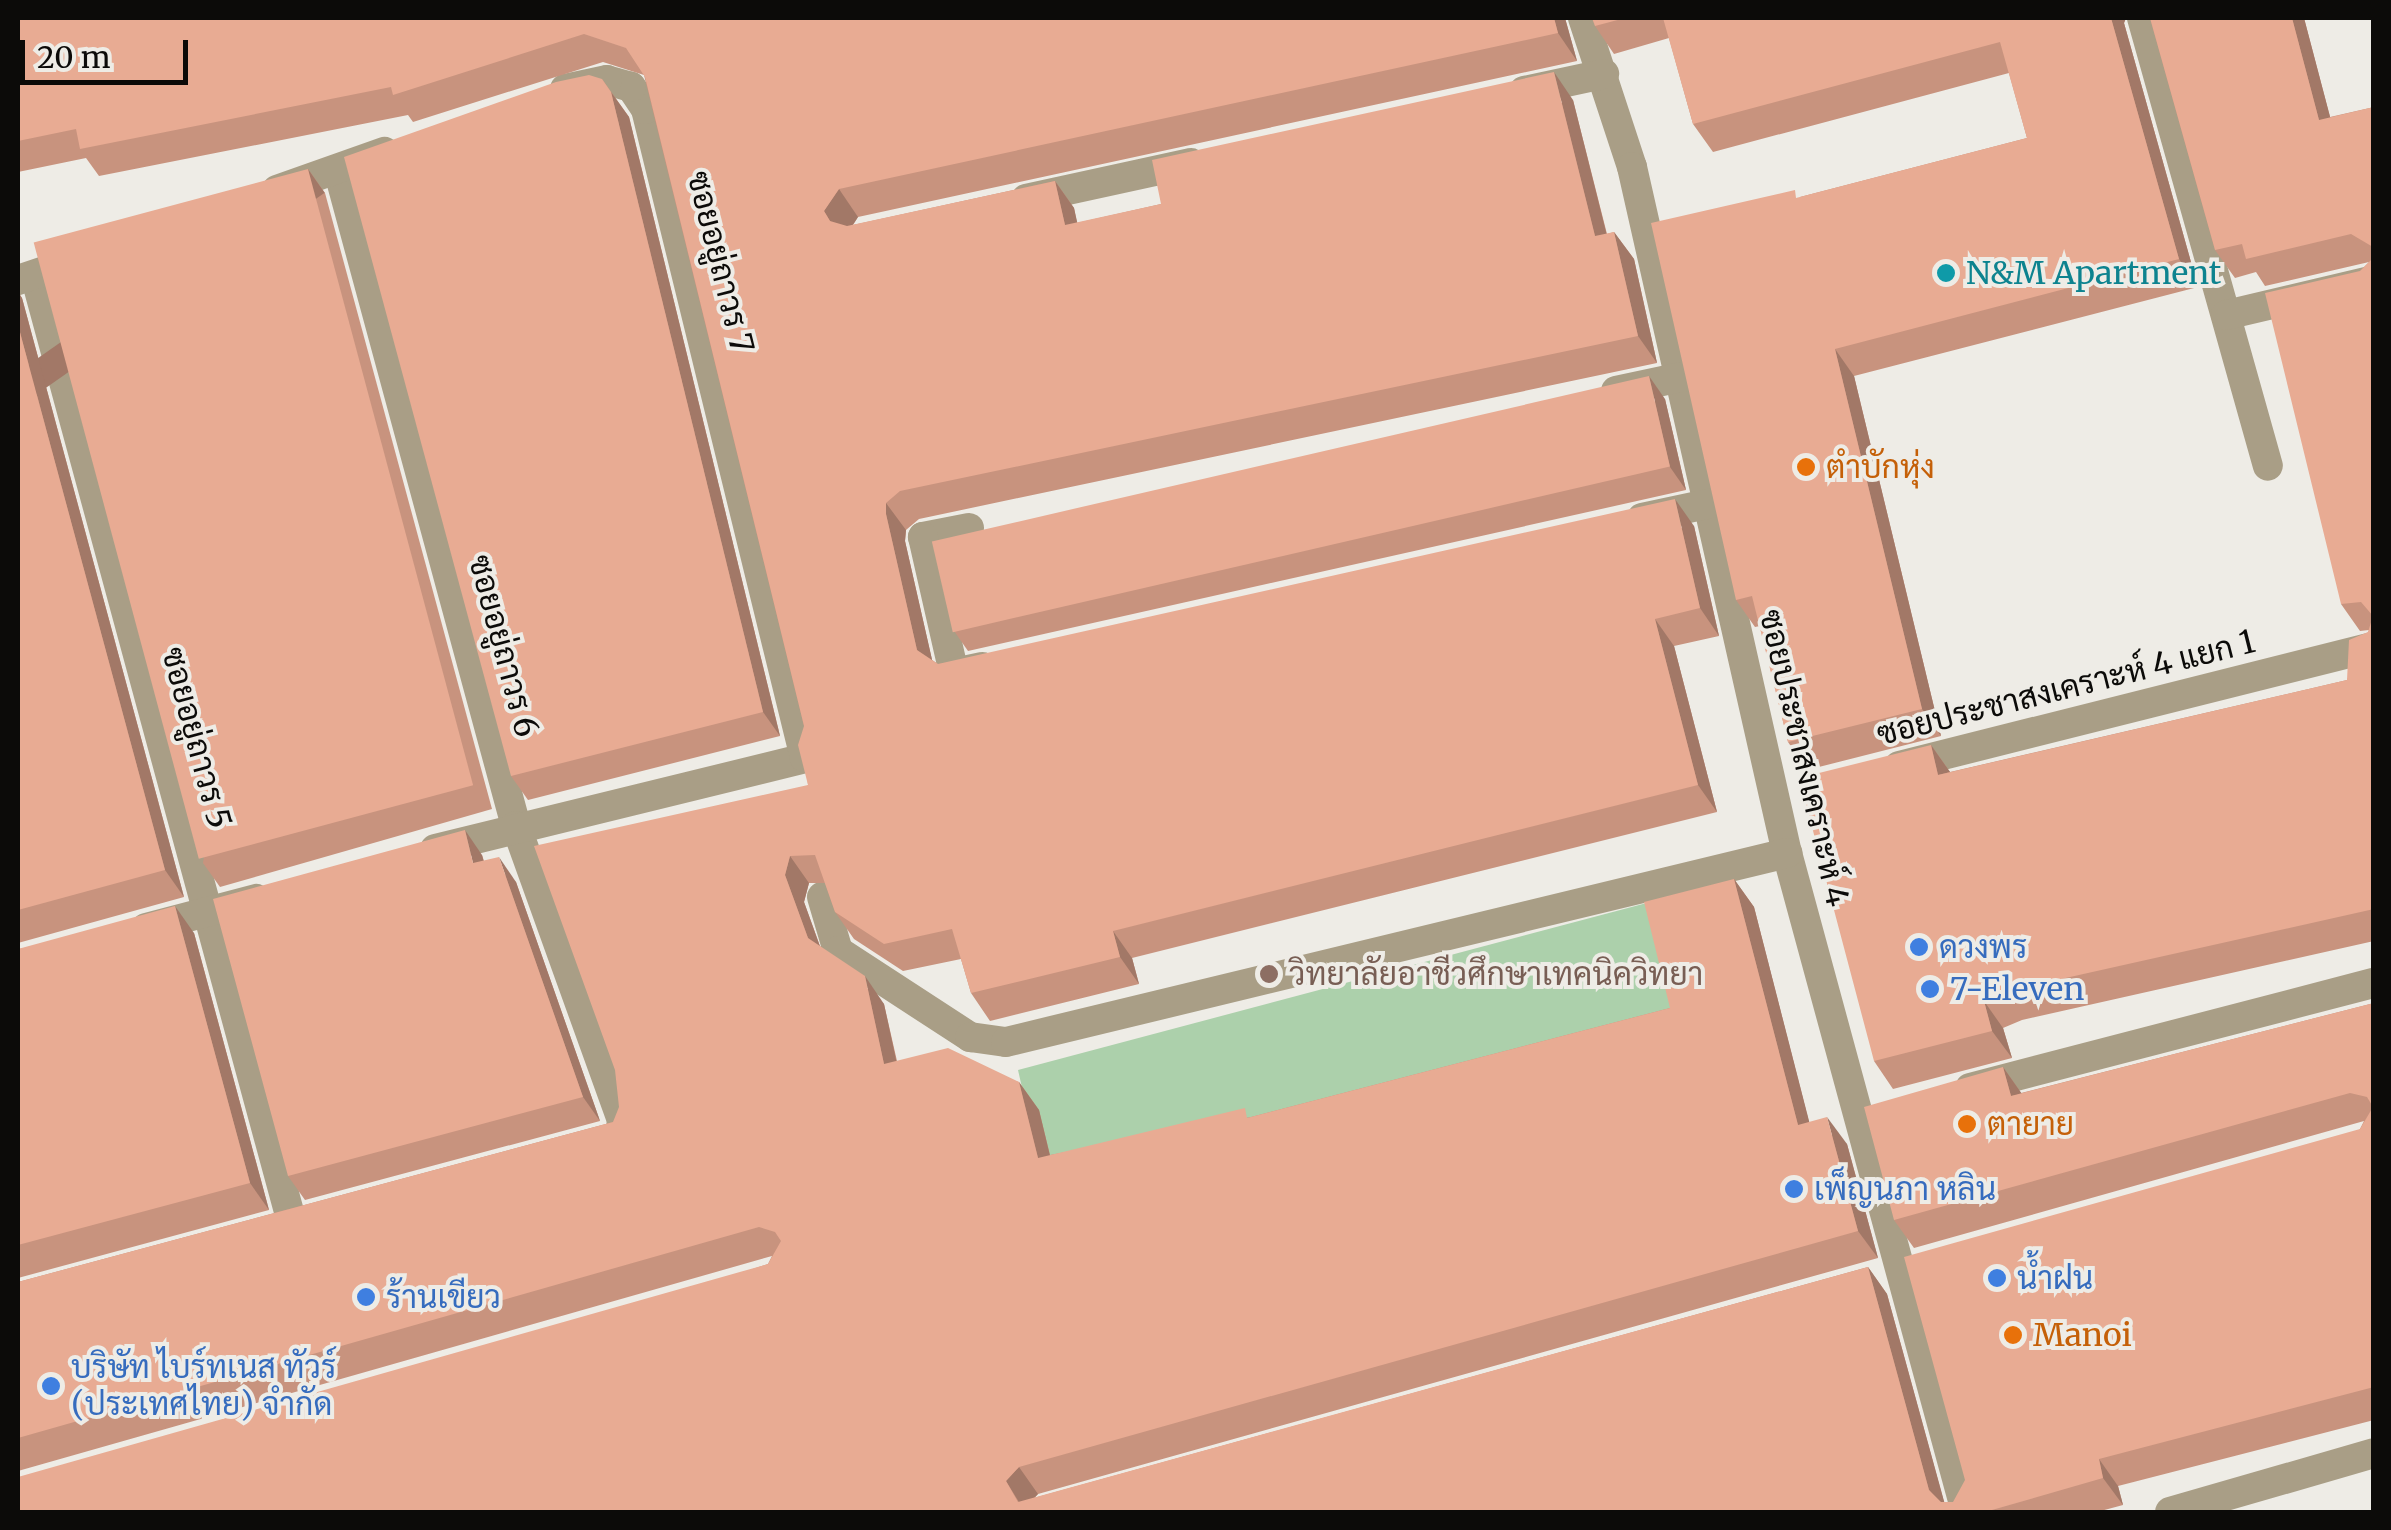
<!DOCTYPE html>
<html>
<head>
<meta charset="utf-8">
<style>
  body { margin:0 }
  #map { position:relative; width:2391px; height:1530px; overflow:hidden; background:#eeece6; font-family:Merriweather,Sarabun,serif }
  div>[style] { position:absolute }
  .green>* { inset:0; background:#acd0ab }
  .minor>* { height:30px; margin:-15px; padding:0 15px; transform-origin:15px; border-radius:15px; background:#a99e86 }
  .wall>* { inset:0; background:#c8937e }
  .shaded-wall>* { inset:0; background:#a27867; transform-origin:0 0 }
  .building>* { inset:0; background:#e8ab93; transform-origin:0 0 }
  .dots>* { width:28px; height:28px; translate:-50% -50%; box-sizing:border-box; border:5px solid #eeece6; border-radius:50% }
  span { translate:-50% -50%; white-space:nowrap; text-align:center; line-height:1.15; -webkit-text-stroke:8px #eeece6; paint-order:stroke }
  .street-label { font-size:32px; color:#0c0b09 }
  .culture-label { font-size:32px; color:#0d838f }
  .left { translate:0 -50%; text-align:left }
  .food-label { font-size:32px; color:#c56008 }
  .shop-label { font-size:32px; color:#366cbe }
  .education-label { font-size:32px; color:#785e54 }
  .frame { position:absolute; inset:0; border:20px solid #0c0b09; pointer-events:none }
  .scale { position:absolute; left:20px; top:40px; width:168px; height:45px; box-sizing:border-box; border:5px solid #0c0b09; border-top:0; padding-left:12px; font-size:30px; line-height:35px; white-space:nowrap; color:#0c0b09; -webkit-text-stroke:8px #eeece6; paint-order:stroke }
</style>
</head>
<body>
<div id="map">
  <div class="green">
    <div style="clip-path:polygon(1658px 900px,1714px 1067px,1051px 1215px,1018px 1070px)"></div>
  </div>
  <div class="minor">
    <div style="left:1583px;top:18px;width:157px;rotate:71.8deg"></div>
    <div style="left:1632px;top:167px;width:703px;rotate:77.27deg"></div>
    <div style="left:1787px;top:853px;width:683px;rotate:74.8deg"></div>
    <div style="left:2142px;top:18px;width:465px;rotate:74.3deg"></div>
    <div style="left:1524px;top:91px;width:82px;rotate:-12deg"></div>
    <div style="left:338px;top:169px;width:681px;rotate:74.84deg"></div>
    <div style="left:516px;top:826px;width:313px;rotate:70.2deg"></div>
    <div style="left:622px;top:1121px;width:14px;rotate:98deg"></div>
    <div style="left:620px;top:1135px;width:11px;rotate:158deg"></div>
    <div style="left:277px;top:190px;width:114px;rotate:-19.6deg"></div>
    <div style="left:1026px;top:199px;width:169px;rotate:-12.3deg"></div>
    <div style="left:35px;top:275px;width:978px;rotate:74.83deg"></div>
    <div style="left:18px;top:280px;width:69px;rotate:-18.7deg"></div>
    <div style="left:2226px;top:315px;width:152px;rotate:-13.3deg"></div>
    <div style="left:1616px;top:391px;width:66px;rotate:-12.2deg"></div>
    <div style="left:1642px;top:518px;width:72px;rotate:-12.1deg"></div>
    <div style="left:969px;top:528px;width:47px;rotate:168.9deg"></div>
    <div style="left:923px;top:537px;width:139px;rotate:77.2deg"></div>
    <div style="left:954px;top:673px;width:29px;rotate:-12deg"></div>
    <div style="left:1899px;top:766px;width:490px;rotate:-14.1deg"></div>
    <div style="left:435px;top:849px;width:381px;rotate:-13.8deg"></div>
    <div style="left:805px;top:758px;width:668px;rotate:-103.77deg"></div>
    <div style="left:646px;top:109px;width:27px;rotate:-124deg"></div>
    <div style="left:631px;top:87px;width:25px;rotate:-164deg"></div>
    <div style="left:607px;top:80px;width:43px;rotate:167.9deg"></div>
    <div style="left:822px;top:897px;width:56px;rotate:73.5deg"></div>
    <div style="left:838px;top:951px;width:158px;rotate:33.1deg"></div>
    <div style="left:970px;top:1037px;width:36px;rotate:8deg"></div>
    <div style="left:1006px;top:1042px;width:804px;rotate:-13.6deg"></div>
    <div style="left:146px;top:928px;width:114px;rotate:-14.8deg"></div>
    <div style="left:1970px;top:1088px;width:417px;rotate:-14.6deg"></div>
    <div style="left:2170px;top:1512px;width:212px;rotate:-16.1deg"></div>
  </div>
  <div class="wall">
    <div style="clip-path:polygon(18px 18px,1565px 18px,1577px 61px,858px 217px,853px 225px,1055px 181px,1074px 208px,1077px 223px,1161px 204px,1573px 100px,1607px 234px,1614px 232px,1634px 259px,1657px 363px,919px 519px,906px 530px,905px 541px,932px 660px,938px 664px,1694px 526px,1719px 636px,1674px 646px,1717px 812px,1132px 958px,1139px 984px,990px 1021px,971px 993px,961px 959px,903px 971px,854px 939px,835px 912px,825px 883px,809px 883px,804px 902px,820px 946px,884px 1004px,897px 1061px,1019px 1082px,1039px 1110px,1050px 1155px,1251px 1117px,1670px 1008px,1734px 879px,1754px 907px,1809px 1122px,1847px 1144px,1878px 1258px,1038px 1494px,1034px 1498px,1868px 1267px,1887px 1294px,1944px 1502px,1953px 1502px,2360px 1129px,2364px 1121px,1914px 1248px,1894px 1220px,2003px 1067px,2021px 1093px,2374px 1003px,2374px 1420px,2118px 1486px,2123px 1505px,2097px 1512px,18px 1512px,768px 1264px,772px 1256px,18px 1471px,18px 1282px,613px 1122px,808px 785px,804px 726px,644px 75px,603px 62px,413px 122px,408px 115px,99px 176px,86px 158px,18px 172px)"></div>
    <div style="clip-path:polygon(1592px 18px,2126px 18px,2124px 23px,2198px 287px,1854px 376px,1941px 736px,1807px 770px,1788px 742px,1760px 626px,1755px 627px,1736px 600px,1800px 197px,2027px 138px,2009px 73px,1713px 152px,1693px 124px,1669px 38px,1614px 54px,1595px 26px)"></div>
    <div style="clip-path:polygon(2150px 18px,2304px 18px,2330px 117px,2374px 107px,2374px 941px,2022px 1020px,2003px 1028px,2012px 1058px,1893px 1089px,1874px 1061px,1931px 745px,1950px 772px,2347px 680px,2369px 630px,2360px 631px,2341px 604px,2360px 271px,2369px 262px,2265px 286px,2256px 272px,2235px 278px,2215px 250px)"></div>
    <div style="clip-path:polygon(602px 79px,629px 117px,780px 736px,528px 800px,511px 776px)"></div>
    <div style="clip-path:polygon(308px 169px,325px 193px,492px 809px,220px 887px,203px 863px)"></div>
    <div style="clip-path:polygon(18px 292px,22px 298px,184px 897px,18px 943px)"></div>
    <div style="clip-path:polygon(1665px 399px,1686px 490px,968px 651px,952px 628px)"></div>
    <div style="clip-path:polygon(482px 855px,484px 861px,516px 882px,600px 1121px,305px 1200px,288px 1176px)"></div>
    <div style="clip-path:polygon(194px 933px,269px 1210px,18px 1278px,18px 949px)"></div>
  </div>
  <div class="shaded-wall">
    <div style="clip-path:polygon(1554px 18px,1565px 18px,1577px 61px,1558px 33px)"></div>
    <div style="clip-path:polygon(2111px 18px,2126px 18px,2124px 23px,2198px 287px,2179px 259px)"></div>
    <div style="clip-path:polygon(2292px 18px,2304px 18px,2338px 147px,2319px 120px)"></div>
    <div style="clip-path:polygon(1554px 72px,1573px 100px,1614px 264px,1595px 236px)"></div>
    <div style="clip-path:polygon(611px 92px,629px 117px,780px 736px,763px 712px)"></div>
    <div style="left:308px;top:169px;width:29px;height:638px;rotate:55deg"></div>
    <div style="clip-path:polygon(1055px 181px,1074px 208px,1084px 253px,1065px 225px)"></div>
    <div style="clip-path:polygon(839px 189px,858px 217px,844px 238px,830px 221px,824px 211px)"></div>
    <div style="clip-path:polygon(1614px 232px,1634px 259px,1657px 363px,1638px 336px)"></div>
    <div style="clip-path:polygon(18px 292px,22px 298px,184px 897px,165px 870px,18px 325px)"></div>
    <div style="clip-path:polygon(1835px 349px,1854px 376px,1941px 736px,1922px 709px)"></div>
    <div style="clip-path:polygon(1649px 376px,1665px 399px,1686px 490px,1670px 467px)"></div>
    <div style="clip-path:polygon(1675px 499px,1694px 526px,1719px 636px,1700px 608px)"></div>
    <div style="clip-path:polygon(886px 503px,906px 530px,905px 541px,936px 677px,917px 650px,886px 514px)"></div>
    <div style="clip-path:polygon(1655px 619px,1674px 646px,1717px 812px,1698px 785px)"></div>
    <div style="clip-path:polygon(1931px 745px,1950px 772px,1938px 775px)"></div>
    <div style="clip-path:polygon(465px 830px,482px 855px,490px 887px,473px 863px)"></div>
    <div style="clip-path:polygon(790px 856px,809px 883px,804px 902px,827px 966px,808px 938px,785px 875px)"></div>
    <div style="clip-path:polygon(499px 857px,516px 882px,600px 1121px,583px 1097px)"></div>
    <div style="clip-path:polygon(1734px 879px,1754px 907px,1817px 1152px,1798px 1125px)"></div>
    <div style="clip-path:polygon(175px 906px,194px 933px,269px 1210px,250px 1183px)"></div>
    <div style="clip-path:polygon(1113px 931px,1132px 958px,1139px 984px,1120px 957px)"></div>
    <div style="clip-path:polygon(865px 976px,884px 1004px,903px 1092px,884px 1064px)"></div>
    <div style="clip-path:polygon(1984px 1001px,2003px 1028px,2012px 1058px,1992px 1031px)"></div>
    <div style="clip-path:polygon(2003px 1067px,2022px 1094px,2011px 1096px)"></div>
    <div style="clip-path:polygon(1019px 1082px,1039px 1110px,1057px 1185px,1038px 1158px)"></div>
    <div style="clip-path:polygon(1827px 1117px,1847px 1144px,1878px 1258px,1858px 1231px)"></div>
    <div style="clip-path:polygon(1868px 1267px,1887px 1294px,1947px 1512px,1929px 1490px)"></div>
    <div style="clip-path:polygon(2099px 1459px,2118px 1486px,2123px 1505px,2103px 1478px)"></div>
    <div style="clip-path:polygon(1019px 1467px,1038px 1494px,1025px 1508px,1025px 1512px,1006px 1481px)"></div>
  </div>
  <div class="building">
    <div style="clip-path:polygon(18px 18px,1554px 18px,1558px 33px,839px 189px,824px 211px,830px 221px,847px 226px,1055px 181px,1065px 225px,1161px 204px,1152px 160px,1554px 72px,1595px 236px,1614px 232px,1638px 336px,900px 491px,886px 503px,886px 514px,917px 650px,938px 664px,1675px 499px,1700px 608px,1655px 619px,1698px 785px,1113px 931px,1120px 957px,971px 993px,952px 929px,884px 944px,835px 912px,815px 855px,790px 856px,785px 875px,808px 938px,865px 976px,884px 1064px,948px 1048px,1019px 1082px,1038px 1158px,1245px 1108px,1247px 1118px,1670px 1008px,1644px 902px,1734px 879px,1798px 1125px,1827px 1117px,1858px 1231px,1019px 1467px,1006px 1481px,1018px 1502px,1868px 1267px,1929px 1490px,1941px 1502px,1953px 1502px,1965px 1480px,1904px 1257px,2360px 1129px,2373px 1107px,2367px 1097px,2350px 1093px,1894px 1220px,1864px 1107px,2003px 1067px,2011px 1096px,2374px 1003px,2374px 1387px,2099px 1459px,2103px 1478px,1985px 1512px,18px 1512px,18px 1477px,768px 1264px,781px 1241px,775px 1232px,759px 1227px,18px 1438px,18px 1282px,613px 1122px,619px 1107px,615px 1070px,534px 846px,808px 785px,798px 745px,804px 726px,645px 77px,626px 48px,584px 34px,393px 95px,391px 87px,80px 149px,76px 129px,18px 141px)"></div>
    <div style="clip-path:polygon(1592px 18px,1625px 18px,1595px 26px)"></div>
    <div style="clip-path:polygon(1663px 18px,2111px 18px,2179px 259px,1835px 349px,1922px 709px,1788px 742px,1752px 596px,1736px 600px,1651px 223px,1795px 190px,1796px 198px,2027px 138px,2000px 42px,1693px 124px)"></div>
    <div style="clip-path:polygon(2150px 18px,2292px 18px,2319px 120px,2374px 107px,2374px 909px,2003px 992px,1984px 1001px,1992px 1031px,1874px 1061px,1799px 778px,1931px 745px,1938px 775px,2347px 680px,2349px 640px,2368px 632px,2373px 616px,2361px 602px,2341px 604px,2265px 293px,2360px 271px,2372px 259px,2373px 247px,2351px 234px,2246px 259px,2242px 244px,2215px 250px)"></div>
    <div style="clip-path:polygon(589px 75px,602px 79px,611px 92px,763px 712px,511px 776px,344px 157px,556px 82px)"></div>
    <div style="left:308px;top:169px;width:638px;height:284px;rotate:75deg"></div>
    <div style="clip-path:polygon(18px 325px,165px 870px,18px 910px)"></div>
    <div style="left:1649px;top:376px;width:93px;height:736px;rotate:77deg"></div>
    <div style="clip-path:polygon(465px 830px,473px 863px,499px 857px,583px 1097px,288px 1176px,213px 899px)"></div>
    <div style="clip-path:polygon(175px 906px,250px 1183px,18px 1245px,18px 949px)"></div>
  </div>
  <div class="dots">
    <div style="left:1946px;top:273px;background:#0f9aa8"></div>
    <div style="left:1806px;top:467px;background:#e8710a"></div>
    <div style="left:1919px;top:947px;background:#3f7fe0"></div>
    <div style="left:1269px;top:974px;background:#8d6e63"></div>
    <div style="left:1930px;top:989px;background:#3f7fe0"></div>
    <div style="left:1967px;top:1124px;background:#e8710a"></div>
    <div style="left:1794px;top:1189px;background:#3f7fe0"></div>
    <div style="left:1997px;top:1278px;background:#3f7fe0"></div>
    <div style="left:366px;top:1297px;background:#3f7fe0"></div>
    <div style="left:2013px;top:1335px;background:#e8710a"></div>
    <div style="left:51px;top:1386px;background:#3f7fe0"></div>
  </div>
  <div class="street-label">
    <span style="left:720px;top:262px;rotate:76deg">ซอยอยู่ถาวร 7</span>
    <span style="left:503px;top:646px;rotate:75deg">ซอยอยู่ถาวร 6</span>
    <span style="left:2066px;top:688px;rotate:-14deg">ซอยประชาสงเคราะห์ 4 แยก 1</span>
    <span style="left:196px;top:738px;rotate:75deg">ซอยอยู่ถาวร 5</span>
    <span style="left:1804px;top:758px;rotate:77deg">ซอยประชาสงเคราะห์ 4</span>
  </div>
  <div class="culture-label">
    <span class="left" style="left:1966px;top:273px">N&amp;M Apartment</span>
  </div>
  <div class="food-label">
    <span class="left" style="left:1826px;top:467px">ตำบักหุ่ง</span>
    <span class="left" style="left:1987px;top:1124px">ตายาย</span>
    <span class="left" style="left:2033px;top:1335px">Manoi</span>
  </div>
  <div class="shop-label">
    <span class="left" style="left:1939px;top:947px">ดวงพร</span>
    <span class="left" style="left:1950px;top:989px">7-Eleven</span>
    <span class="left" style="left:1814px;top:1189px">เพ็ญนภา หลิน</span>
    <span class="left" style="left:2017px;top:1278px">น้ำฝน</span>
    <span class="left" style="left:386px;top:1297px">ร้านเขียว</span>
    <span class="left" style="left:71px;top:1386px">บริษัท ไบร์ทเนส ทัวร์<br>(ประเทศไทย) จำกัด</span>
  </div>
  <div class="education-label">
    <span class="left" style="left:1289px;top:974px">วิทยาลัยอาชีวศึกษาเทคนิควิทยา</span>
  </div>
  <div class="frame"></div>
  <div class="scale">20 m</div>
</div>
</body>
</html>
